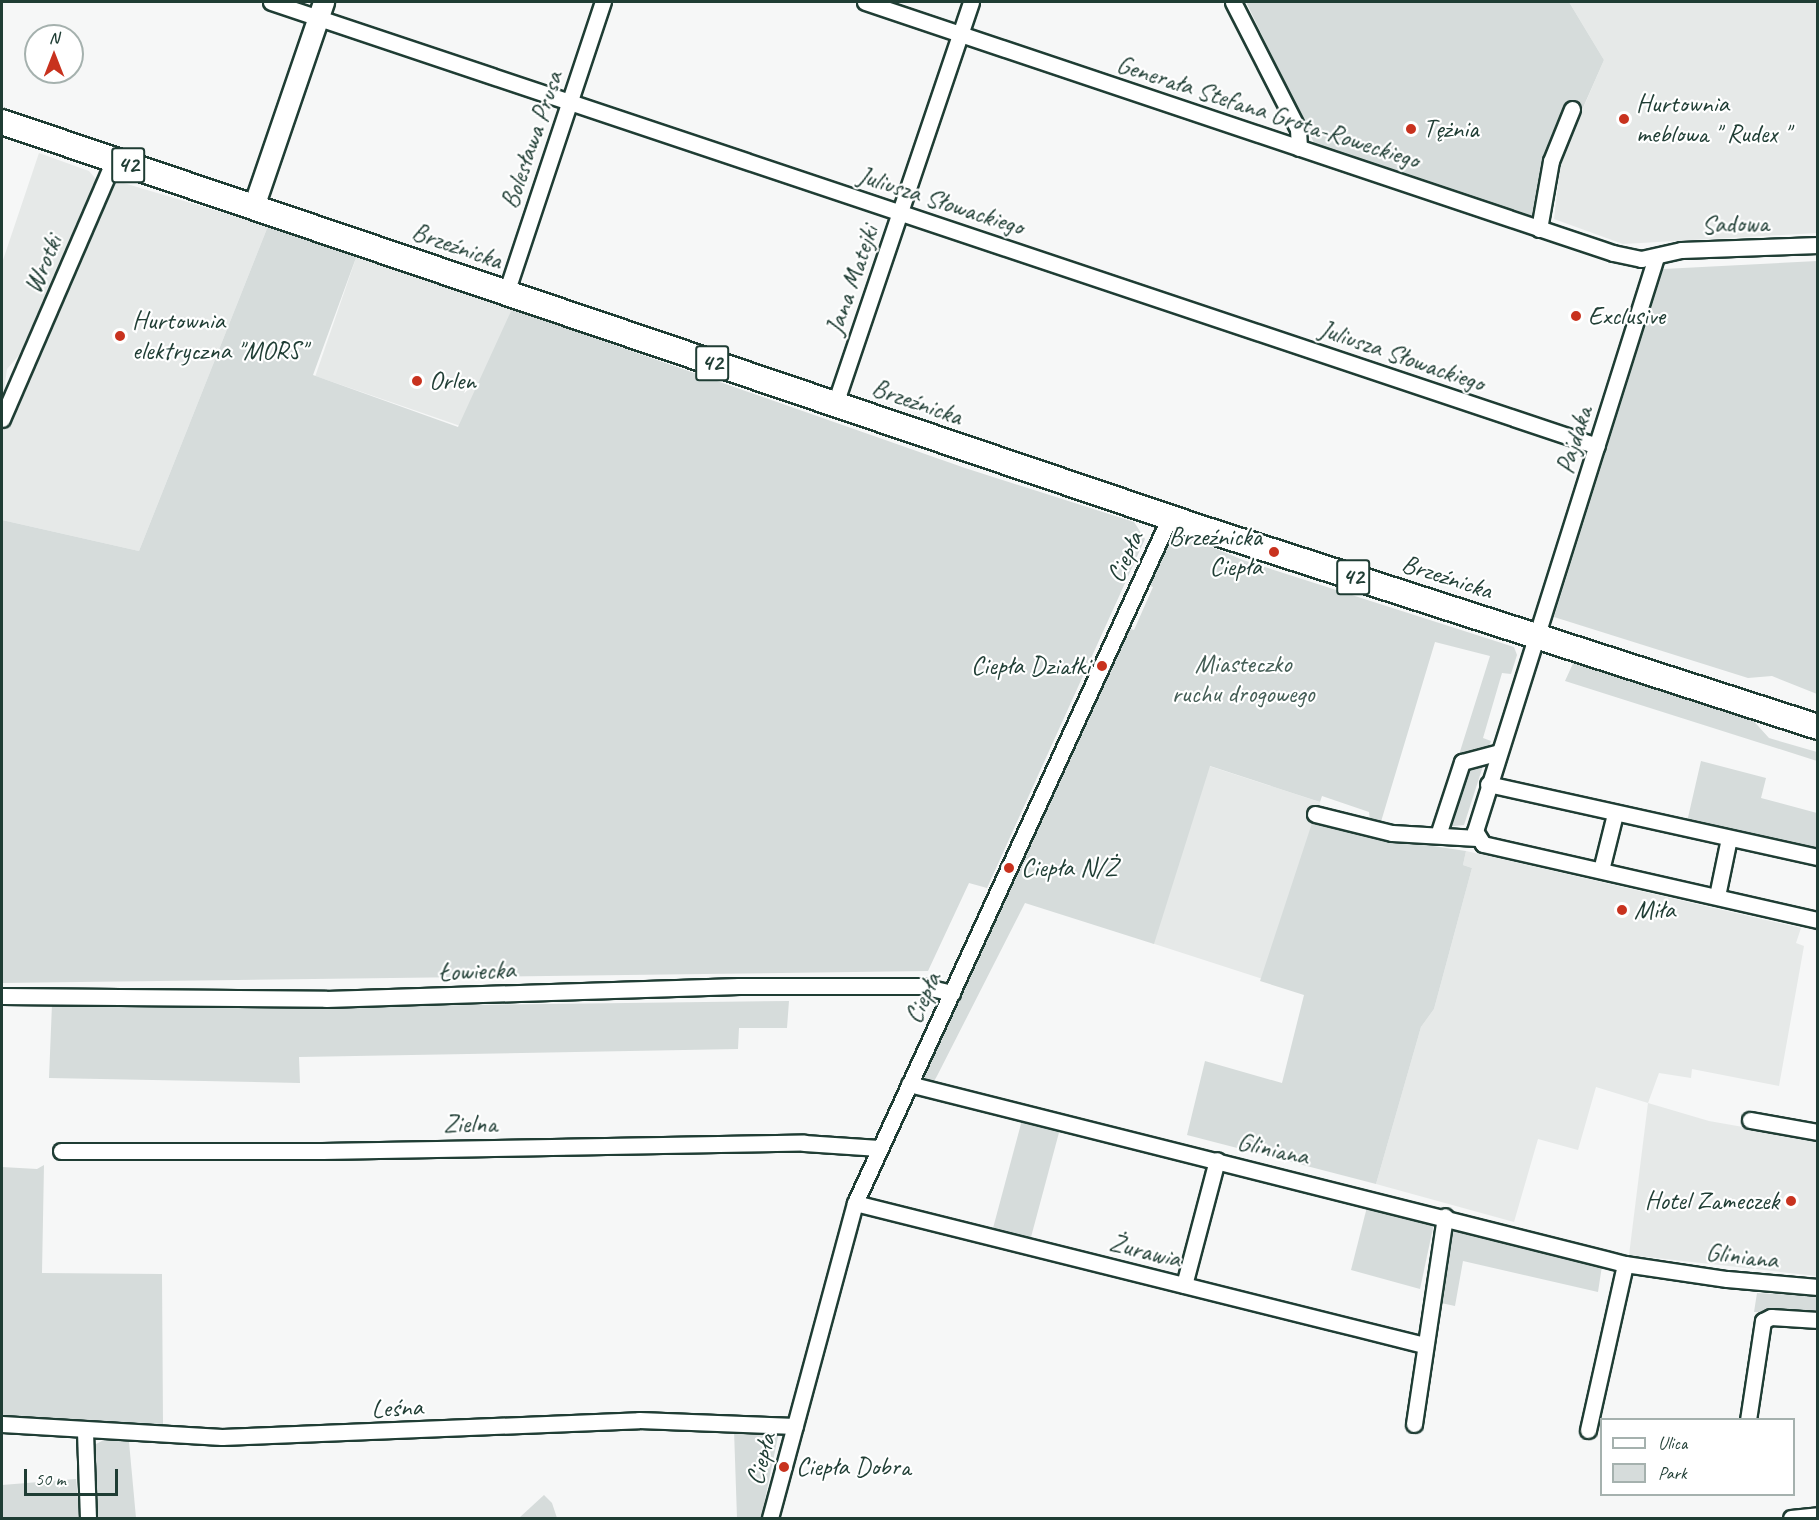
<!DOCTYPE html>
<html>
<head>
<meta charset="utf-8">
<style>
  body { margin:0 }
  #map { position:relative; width:1819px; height:1520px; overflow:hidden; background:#f6f7f7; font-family:Caveat,sans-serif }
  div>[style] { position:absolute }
  .built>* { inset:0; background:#e6e9e8; transform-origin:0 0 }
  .green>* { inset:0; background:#d6dcdb; transform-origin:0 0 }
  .roads { filter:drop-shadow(2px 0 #1f3d34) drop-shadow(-2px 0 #1f3d34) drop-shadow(0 2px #1f3d34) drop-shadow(0 -2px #1f3d34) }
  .minor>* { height:15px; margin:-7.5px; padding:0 7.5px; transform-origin:7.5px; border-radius:7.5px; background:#fff }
  .tertiary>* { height:20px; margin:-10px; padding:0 10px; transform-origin:10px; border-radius:10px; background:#fff }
  .primary>* { height:24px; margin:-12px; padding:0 12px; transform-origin:12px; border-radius:12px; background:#fff }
  .dots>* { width:16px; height:16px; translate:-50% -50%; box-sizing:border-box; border:3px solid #fff; border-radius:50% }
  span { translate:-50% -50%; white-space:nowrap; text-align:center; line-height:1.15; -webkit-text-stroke:4.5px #fff; paint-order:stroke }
  .shield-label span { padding:2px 4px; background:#fff; border:2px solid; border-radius:4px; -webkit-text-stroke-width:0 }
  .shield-label { font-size:24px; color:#1f3d34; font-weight:700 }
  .poi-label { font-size:26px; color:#1f3d34 }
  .left { translate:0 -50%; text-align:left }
  .right { translate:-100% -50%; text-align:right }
  .street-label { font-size:26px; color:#1f3d34 }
  .park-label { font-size:26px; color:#445d55 }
  .frame { position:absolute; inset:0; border:3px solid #1f3d34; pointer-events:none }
  .legend { position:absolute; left:1600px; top:1418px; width:195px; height:78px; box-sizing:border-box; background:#fff; border:2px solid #a5b1ae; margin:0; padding:8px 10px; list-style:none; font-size:18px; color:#1f3d34 }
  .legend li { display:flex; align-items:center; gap:12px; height:30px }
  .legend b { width:30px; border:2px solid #a5b1ae }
  .north { position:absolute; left:24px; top:24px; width:60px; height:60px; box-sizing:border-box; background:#fff; border:2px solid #a5b1ae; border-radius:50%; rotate:0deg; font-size:16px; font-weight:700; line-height:24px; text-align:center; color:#1f3d34 }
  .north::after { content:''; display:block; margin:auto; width:21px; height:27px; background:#c8321e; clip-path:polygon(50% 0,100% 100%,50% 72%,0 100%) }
  .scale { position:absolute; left:24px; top:1469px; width:94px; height:27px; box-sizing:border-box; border:3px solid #1f3d34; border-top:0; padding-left:8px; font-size:18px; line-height:21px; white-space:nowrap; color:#1f3d34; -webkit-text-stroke:4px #fff; paint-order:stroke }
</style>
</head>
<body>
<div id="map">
  <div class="built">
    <div style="clip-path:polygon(1569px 2px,1817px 2px,1817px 233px,1623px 244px,1554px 219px,1561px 159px,1604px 60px)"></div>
    <div style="clip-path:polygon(39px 153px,89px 171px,100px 184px,29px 344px,7px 369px,2px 405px,2px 263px)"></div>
    <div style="clip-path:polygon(117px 181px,268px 226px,139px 551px,2px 520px,2px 432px,103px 193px)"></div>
    <div style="left:357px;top:255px;width:164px;height:128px;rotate:19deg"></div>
    <div style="left:1209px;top:766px;width:117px;height:186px;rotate:18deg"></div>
    <div style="clip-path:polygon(1466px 851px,1801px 928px,1796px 943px,1804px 946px,1779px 1086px,1692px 1069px,1691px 1078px,1659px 1073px,1648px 1103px,1709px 1121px,1817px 1140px,1817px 1276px,1629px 1255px,1648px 1103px,1596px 1087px,1578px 1150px,1538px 1139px,1514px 1222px,1376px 1184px,1421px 1027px,1434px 1009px,1472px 868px,1463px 865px)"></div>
  </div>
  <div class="green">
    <div style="clip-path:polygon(1246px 2px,1569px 2px,1604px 60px,1582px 110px,1567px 105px,1537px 224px,1315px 145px)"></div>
    <div style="clip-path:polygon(268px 226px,357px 255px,313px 375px,458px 427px,512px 309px,965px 468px,1134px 522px,1145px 539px,987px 888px,969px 883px,928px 971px,2px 983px,2px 520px,139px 551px)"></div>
    <div style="clip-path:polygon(1817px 261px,1817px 694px,1772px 676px,1748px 678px,1554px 617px,1663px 269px)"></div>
    <div style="clip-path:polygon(1178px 531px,1198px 536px,1197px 541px,1243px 560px,1514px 647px,1517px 655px,1511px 674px,1502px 673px,1483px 738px,1491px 741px,1464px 825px,1436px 828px,1490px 656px,1435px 642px,1380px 825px,1370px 821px,1369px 812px,1322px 796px,1320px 802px,1210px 766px,1154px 944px,1025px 903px,937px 1076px,933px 1083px,928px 1082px,922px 1073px,1126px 627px,1134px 630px,1153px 587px,1146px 584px,1167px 539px)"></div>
    <div style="clip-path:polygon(1575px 659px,1749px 716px,1769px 738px,1817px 752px,1817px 761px,1565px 681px)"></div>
    <div style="clip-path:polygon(1701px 761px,1766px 778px,1761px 798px,1817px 813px,1817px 852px,1687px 822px)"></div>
    <div style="clip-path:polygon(1313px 820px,1406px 842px,1466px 851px,1463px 865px,1472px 868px,1434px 1009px,1421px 1027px,1376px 1184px,1187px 1135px,1205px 1061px,1282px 1083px,1304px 995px,1260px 981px)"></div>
    <div style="clip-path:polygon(789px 1001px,787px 1028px,739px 1028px,738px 1049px,299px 1057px,300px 1083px,49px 1078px,52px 1004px,319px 1007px)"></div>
    <div style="left:1022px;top:1120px;width:39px;height:116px;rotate:15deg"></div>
    <div style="clip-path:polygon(44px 1165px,42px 1273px,162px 1274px,163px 1424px,2px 1420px,2px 1167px,37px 1169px)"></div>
    <div style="clip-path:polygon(1367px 1207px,1431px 1220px,1433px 1228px,1420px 1289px,1351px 1270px)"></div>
    <div style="clip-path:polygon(1455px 1226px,1602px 1266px,1598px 1292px,1463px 1261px,1455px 1306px,1441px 1303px,1450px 1233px)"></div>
    <div style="clip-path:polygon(1757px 1293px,1817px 1296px,1817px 1313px,1754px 1312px)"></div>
    <div style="clip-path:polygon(734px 1430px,779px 1432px,761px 1518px,737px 1518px)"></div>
    <div style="clip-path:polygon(108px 1438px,129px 1442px,136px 1518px,95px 1518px,94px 1445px)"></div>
    <div style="clip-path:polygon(76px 1479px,80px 1518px,2px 1518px,2px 1485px)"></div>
    <div style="clip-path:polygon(544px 1495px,552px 1503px,557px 1518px,519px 1518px)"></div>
  </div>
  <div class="roads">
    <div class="minor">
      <div style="left:271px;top:2px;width:1398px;rotate:18.51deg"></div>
      <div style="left:865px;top:2px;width:789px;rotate:18.55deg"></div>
      <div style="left:1613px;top:253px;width:29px;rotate:12deg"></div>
      <div style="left:1641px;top:259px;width:41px;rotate:-12.7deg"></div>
      <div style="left:1681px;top:250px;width:137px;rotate:-2.1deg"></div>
      <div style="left:1233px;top:2px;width:143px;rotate:62.9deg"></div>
      <div style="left:1298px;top:129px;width:19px;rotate:87deg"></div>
      <div style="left:1539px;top:229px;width:69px;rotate:-80deg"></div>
      <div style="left:1551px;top:161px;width:56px;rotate:-68deg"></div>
      <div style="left:1656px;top:257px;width:602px;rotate:107.5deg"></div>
      <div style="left:1475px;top:831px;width:15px;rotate:58deg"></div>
      <div style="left:1483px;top:844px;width:344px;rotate:12.8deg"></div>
      <div style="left:506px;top:293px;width:307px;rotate:-71.6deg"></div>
      <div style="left:835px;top:404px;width:424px;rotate:-71.3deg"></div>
      <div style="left:2px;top:419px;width:282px;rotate:-66.6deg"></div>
      <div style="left:1488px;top:784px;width:338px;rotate:12.5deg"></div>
      <div style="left:1315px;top:814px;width:79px;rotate:13.9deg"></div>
      <div style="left:1392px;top:833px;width:85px;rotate:3.4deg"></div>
      <div style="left:1438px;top:835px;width:77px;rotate:-71.8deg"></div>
      <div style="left:1462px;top:762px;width:38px;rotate:-15deg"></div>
      <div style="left:1601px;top:870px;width:58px;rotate:-76deg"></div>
      <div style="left:1717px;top:896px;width:59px;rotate:-78.3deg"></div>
      <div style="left:2px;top:996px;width:324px;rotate:0.5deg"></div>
      <div style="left:326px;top:999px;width:413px;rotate:-1.8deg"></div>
      <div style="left:739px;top:986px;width:183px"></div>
      <div style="left:922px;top:986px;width:31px;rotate:13deg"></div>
      <div style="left:909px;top:1084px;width:738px;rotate:14.11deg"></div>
      <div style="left:1625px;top:1264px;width:103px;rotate:8.4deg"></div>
      <div style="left:1727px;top:1279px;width:91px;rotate:5deg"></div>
      <div style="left:1750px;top:1120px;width:69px;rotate:10deg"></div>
      <div style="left:61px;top:1151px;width:261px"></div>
      <div style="left:322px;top:1151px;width:482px;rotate:-1deg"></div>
      <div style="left:804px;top:1143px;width:75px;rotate:3.8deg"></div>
      <div style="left:855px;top:1203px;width:586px;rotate:14.01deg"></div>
      <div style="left:1184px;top:1285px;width:129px;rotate:-75.2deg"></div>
      <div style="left:1748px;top:1420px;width:100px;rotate:-81.4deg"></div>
      <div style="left:1763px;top:1321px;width:9px;rotate:-27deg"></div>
      <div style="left:1771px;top:1317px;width:47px;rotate:3.7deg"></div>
      <div style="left:2px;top:1424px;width:220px;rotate:3.4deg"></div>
      <div style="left:222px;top:1437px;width:417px;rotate:-2.3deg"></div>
      <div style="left:639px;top:1420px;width:156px;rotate:2.2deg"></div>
      <div style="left:1414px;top:1424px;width:210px;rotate:-81.5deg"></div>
      <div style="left:1588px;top:1430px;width:170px;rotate:-77.4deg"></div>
      <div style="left:85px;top:1432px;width:86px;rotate:88deg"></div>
      <div style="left:770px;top:1518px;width:326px;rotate:-74.9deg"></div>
      <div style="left:855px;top:1203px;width:755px;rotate:-65.34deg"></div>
      <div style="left:1791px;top:1518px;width:27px;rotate:-6deg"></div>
    </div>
    <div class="tertiary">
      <div style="left:254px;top:207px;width:217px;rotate:-71.1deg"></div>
    </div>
    <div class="primary">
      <div style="left:2px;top:122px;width:1272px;rotate:18.71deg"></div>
      <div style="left:1207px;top:530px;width:642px;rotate:17.87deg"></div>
    </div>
  </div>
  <div class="dots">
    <div style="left:1624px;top:119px;background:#c8321e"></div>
    <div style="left:1411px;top:129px;background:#c8321e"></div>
    <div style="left:1576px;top:316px;background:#c8321e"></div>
    <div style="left:120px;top:336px;background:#c8321e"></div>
    <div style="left:417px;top:381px;background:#c8321e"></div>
    <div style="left:1274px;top:552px;background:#c8321e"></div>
    <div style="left:1102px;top:666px;background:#c8321e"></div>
    <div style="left:1009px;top:868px;background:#c8321e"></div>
    <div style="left:1622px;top:910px;background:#c8321e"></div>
    <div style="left:1791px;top:1201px;background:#c8321e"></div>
    <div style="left:784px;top:1467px;background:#c8321e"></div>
  </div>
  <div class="shield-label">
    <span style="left:128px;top:165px">42</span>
    <span style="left:712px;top:363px">42</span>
    <span style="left:1353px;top:577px">42</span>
  </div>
  <div class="poi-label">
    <span class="left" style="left:1636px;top:119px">Hurtownia<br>meblowa " Rudex "</span>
    <span class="left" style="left:1423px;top:129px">Tężnia</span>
    <span class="left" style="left:1588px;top:316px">Exclusive</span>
    <span class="left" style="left:132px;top:336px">Hurtownia<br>elektryczna "MORS"</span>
    <span class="left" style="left:429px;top:381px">Orlen</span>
    <span class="right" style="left:1262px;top:552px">Brzeźnicka<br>Ciepła</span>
    <span class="right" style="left:1090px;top:666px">Ciepła Działki</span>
    <span class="left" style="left:1021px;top:868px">Ciepła N/Ż</span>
    <span class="left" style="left:1634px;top:910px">Miła</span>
    <span class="right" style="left:1779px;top:1201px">Hotel Zameczek</span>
    <span class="left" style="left:796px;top:1467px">Ciepła Dobra</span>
  </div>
  <div class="street-label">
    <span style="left:1268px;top:112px;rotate:18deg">Generała Stefana Grota-Roweckiego</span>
    <span style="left:532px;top:140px;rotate:-71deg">Bolesława Prusa</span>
    <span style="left:941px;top:201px;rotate:18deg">Juliusza Słowackiego</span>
    <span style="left:1735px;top:224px;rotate:-2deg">Sadowa</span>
    <span style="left:457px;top:246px;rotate:19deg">Brzeźnicka</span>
    <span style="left:43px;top:264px;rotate:-67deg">Wrotki</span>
    <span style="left:852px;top:280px;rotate:-71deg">Jana Matejki</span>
    <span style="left:1402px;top:356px;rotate:19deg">Juliusza Słowackiego</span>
    <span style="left:917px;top:402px;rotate:19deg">Brzeźnicka</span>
    <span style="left:1574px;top:440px;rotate:-73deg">Pajdaka</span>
    <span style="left:1125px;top:557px;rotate:-65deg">Ciepła</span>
    <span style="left:1447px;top:577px;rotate:18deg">Brzeźnicka</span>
    <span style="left:477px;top:971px;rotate:-2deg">Łowiecka</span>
    <span style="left:923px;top:998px;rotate:-65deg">Ciepła</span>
    <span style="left:470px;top:1124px;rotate:-1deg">Zielna</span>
    <span style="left:1273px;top:1149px;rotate:13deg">Gliniana</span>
    <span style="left:1145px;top:1251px;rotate:14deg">Żurawia</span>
    <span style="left:1742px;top:1256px;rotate:7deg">Gliniana</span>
    <span style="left:397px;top:1408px;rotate:-3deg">Leśna</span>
    <span style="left:761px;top:1459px;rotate:-75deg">Ciepła</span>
  </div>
  <div class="park-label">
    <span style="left:1243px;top:679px">Miasteczko<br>ruchu drogowego</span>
  </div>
  <div class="frame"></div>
  <ul class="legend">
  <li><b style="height:8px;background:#fff"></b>Ulica</li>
  <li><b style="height:16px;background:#d6dcdb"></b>Park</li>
  </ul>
  <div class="north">N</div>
  <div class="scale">50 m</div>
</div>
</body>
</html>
